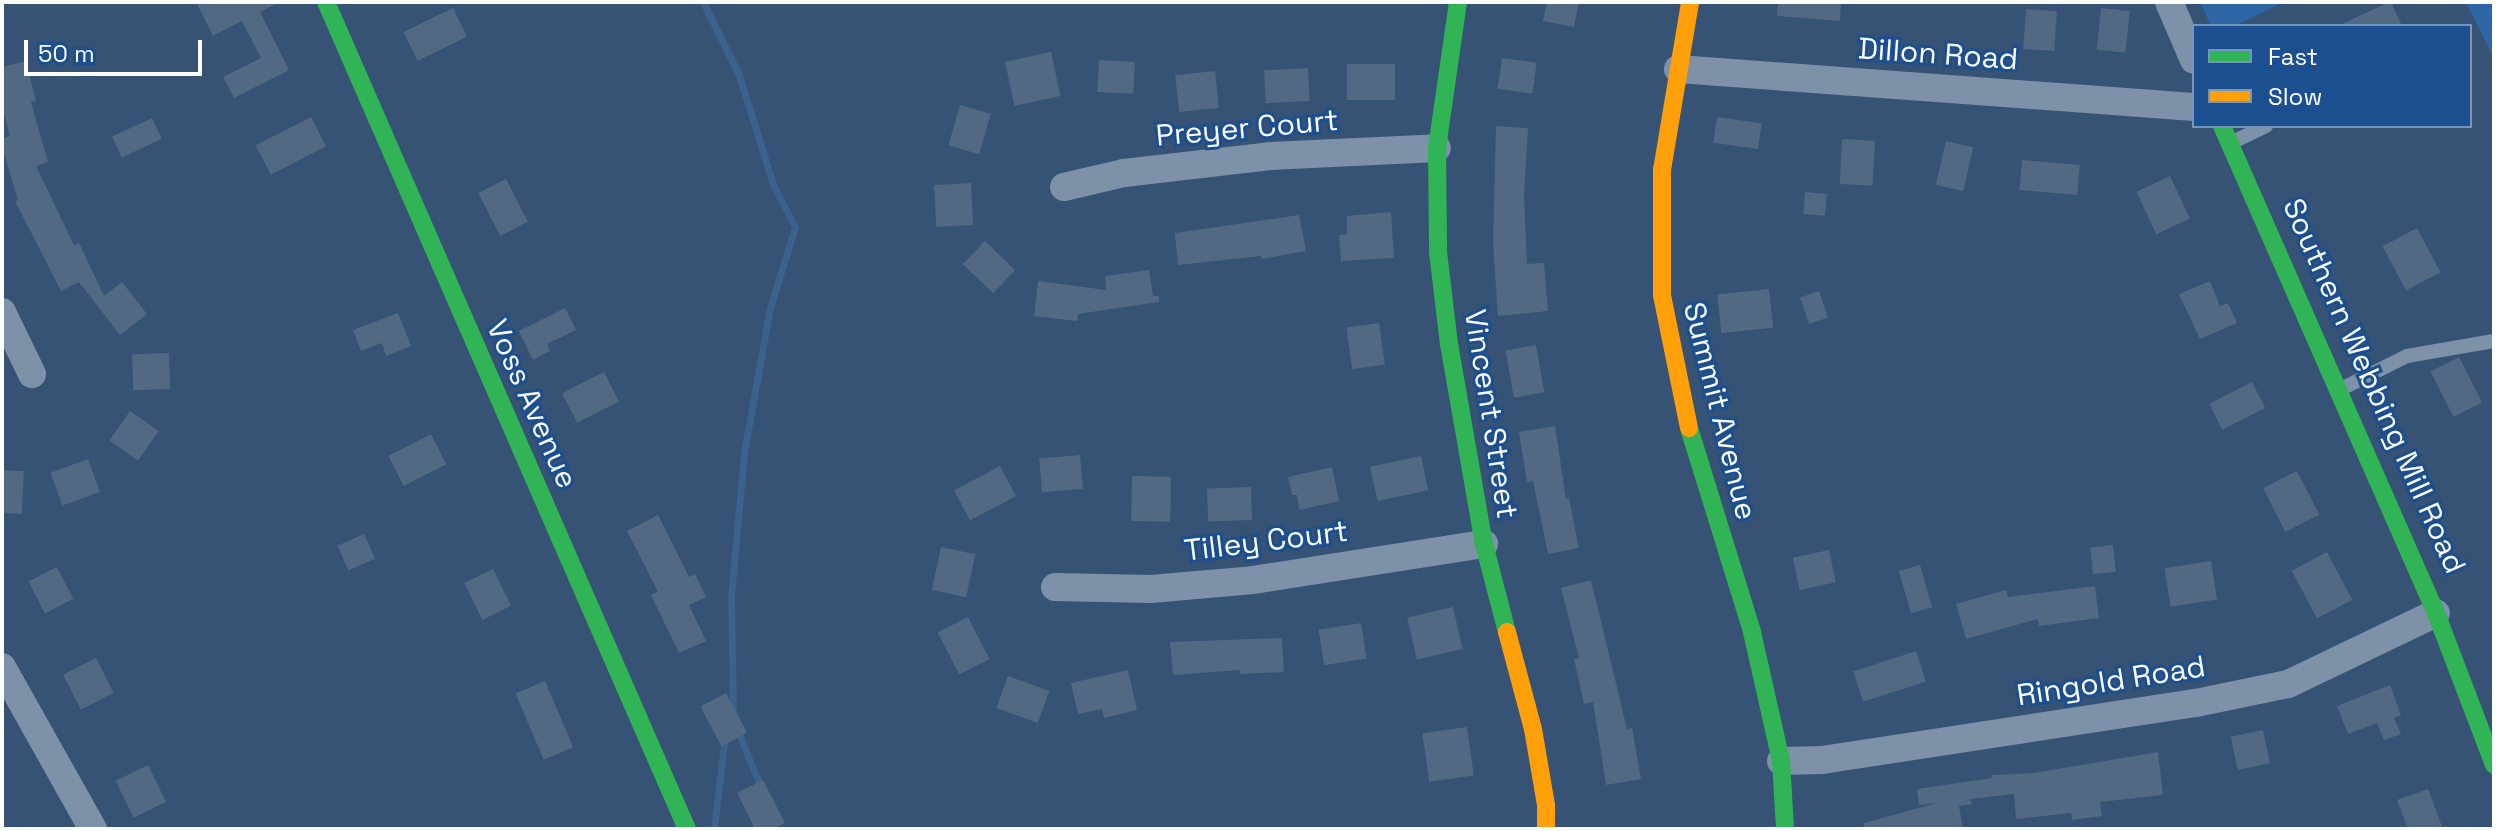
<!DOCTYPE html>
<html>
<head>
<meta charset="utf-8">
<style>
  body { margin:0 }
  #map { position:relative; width:2496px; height:831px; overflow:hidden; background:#365274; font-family:"Space Grotesk",sans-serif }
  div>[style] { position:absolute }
  .green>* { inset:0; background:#2f66a5 }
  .stream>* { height:7px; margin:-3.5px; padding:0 3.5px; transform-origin:3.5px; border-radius:3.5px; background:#3b618d }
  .building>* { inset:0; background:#526984; transform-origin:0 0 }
  .lane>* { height:14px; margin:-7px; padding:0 7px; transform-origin:7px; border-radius:7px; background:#7d92a8 }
  .street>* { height:28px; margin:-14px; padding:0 14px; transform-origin:14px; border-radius:14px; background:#7d92a8 }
  .fast>* { height:18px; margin:-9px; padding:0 9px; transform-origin:9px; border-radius:9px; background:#30b455 }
  .slow>* { height:18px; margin:-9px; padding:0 9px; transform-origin:9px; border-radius:9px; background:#ff9f0a }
  span { translate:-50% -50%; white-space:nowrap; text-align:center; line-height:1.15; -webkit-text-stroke:6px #1b4f8f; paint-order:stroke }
  .street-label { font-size:30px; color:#fff }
  .frame { position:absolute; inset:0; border:4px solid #fff; pointer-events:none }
  .legend { position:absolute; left:2192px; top:24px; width:280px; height:104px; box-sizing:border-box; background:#1b4f8f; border:2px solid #7695bc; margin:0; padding:10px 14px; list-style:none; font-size:24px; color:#fff }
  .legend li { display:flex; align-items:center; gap:16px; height:40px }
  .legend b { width:40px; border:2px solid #7695bc }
  .scale { position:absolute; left:24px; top:40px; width:178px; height:36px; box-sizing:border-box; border:4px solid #fff; border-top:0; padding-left:10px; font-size:24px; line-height:28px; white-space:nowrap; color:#fff; -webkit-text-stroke:6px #1b4f8f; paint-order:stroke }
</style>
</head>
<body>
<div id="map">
  <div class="green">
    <div style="clip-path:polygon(2200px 2px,2284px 2px,2235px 26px,2211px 26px)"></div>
    <div style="clip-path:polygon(2466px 2px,2494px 2px,2494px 59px)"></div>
  </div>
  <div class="stream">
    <div style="left:703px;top:2px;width:81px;rotate:63.7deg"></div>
    <div style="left:739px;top:75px;width:114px;rotate:72.7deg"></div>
    <div style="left:773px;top:184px;width:48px;rotate:62.9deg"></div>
    <div style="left:795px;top:227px;width:85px;rotate:107.2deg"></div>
    <div style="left:770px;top:308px;width:147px;rotate:100.2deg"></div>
    <div style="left:744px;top:453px;width:143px;rotate:95.2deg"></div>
    <div style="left:731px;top:595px;width:119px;rotate:89deg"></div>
    <div style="left:737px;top:729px;width:64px;rotate:67.9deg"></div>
    <div style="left:714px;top:829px;width:94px;rotate:-83.3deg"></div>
  </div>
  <div class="building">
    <div style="clip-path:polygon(196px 2px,280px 2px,260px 12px,289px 70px,234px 98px,223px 77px,261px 58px,242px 21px,213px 36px)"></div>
    <div style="clip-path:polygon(1547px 2px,1579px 2px,1574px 27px,1543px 21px)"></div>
    <div style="clip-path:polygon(1778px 2px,1841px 2px,1840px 21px,1777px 16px)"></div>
    <div style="clip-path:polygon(2391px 2px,2402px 26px,2338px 26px,2389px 2px)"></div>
    <div style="left:453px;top:8px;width:32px;height:55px;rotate:64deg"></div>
    <div style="left:2101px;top:8px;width:29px;height:42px;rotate:6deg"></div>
    <div style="left:2026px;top:9px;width:31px;height:40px;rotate:4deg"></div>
    <div style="left:1051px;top:52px;width:45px;height:47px;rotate:78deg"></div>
    <div style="left:1502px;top:58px;width:35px;height:31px;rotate:8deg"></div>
    <div style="left:1099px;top:60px;width:36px;height:32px;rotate:3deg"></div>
    <div style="clip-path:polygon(26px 61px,36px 101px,31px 102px,48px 162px,36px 166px,74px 245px,79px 243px,104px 296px,122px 282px,147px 314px,120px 335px,79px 282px,61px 291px,15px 201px,18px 200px,2px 147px,2px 139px,10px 136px,2px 107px,2px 67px)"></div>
    <div style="left:1347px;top:64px;width:48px;height:36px"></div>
    <div style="left:1308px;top:68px;width:33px;height:44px;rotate:87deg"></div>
    <div style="left:1215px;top:71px;width:37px;height:40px;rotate:84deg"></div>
    <div style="left:960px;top:105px;width:32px;height:42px;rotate:16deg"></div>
    <div style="left:311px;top:117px;width:33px;height:62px;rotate:63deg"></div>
    <div style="left:1717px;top:117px;width:45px;height:26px;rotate:8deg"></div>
    <div style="left:152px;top:118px;width:23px;height:44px;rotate:65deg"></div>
    <div style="clip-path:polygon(1496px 126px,1528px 128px,1524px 197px,1527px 264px,1544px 263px,1548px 311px,1498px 316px,1493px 244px)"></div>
    <div style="left:1842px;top:139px;width:33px;height:45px;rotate:3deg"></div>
    <div style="left:1946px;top:141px;width:28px;height:45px;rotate:13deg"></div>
    <div style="left:2022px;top:160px;width:58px;height:30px;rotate:5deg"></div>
    <div style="left:2170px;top:176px;width:47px;height:37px;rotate:65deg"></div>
    <div style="left:506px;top:179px;width:48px;height:31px;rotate:63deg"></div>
    <div style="left:971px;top:183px;width:42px;height:37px;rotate:87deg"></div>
    <div style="left:1805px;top:192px;width:22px;height:22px;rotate:5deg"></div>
    <div style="clip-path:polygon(1391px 212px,1394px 258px,1341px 261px,1339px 235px,1347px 235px,1347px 216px)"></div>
    <div style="clip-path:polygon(1299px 215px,1306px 251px,1261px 259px,1261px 256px,1178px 265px,1175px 233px)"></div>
    <div style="left:2417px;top:228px;width:50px;height:39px;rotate:62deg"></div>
    <div style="left:985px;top:241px;width:42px;height:32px;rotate:44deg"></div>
    <div style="clip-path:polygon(1149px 270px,1153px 296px,1159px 296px,1159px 302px,1078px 314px,1077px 321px,1034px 316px,1038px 281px,1106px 290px,1105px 276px)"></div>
    <div style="clip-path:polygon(2210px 281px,2220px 306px,2228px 303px,2237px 323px,2200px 339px,2179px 294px)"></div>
    <div style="left:1769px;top:289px;width:39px;height:52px;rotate:84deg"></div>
    <div style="left:1819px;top:291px;width:28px;height:20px;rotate:71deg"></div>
    <div style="clip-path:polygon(565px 308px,576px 330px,547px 344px,550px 351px,533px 360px,519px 331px)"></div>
    <div style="clip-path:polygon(398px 313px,411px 346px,386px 356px,382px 343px,361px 351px,353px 330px)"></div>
    <div style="left:1379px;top:323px;width:42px;height:33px;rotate:82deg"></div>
    <div style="left:1536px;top:345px;width:48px;height:31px;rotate:80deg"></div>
    <div style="left:169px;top:353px;width:36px;height:37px;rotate:88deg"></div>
    <div style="left:2459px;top:357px;width:51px;height:32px;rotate:63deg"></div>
    <div style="left:604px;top:372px;width:33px;height:47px;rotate:63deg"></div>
    <div style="left:2252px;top:382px;width:29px;height:48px;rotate:63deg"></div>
    <div style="left:130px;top:411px;width:35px;height:36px;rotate:35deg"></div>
    <div style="clip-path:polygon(1555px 426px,1566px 499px,1569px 498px,1579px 548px,1548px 554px,1533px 481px,1527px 482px,1519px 432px)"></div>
    <div style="left:431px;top:434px;width:34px;height:48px;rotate:63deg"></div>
    <div style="left:1080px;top:455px;width:34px;height:41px;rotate:85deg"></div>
    <div style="left:1421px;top:456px;width:35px;height:52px;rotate:78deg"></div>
    <div style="left:88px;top:459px;width:35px;height:40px;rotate:70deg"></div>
    <div style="left:1000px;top:466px;width:34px;height:52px;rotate:62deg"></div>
    <div style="clip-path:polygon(1332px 467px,1339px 501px,1299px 510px,1297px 495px,1292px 495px,1288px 477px)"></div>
    <div style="left:2px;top:470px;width:22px;height:43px;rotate:3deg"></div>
    <div style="left:2297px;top:471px;width:49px;height:38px;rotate:63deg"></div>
    <div style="left:1132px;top:476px;width:39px;height:45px;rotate:1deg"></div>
    <div style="left:1251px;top:487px;width:33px;height:44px;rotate:88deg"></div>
    <div style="clip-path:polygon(658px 515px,689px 577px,695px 574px,706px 597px,689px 605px,706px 641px,679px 653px,651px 595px,658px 592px,627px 531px)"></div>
    <div style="left:364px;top:534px;width:27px;height:29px;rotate:66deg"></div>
    <div style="left:2113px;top:545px;width:27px;height:23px;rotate:84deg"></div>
    <div style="left:941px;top:547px;width:35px;height:44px;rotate:12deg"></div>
    <div style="left:1829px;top:550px;width:33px;height:37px;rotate:78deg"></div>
    <div style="left:2327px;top:552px;width:54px;height:40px;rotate:62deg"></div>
    <div style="left:2211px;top:561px;width:39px;height:47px;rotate:81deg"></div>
    <div style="left:1920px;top:565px;width:44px;height:22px;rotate:74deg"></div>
    <div style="left:57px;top:567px;width:36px;height:32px;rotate:63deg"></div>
    <div style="left:493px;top:569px;width:41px;height:32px;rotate:64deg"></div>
    <div style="clip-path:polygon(1591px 580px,1627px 729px,1632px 728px,1641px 779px,1606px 785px,1593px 702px,1584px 704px,1574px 659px,1579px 658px,1561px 588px)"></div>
    <div style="clip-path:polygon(2095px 586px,2099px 618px,2039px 626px,2038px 619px,1966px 639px,1956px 604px,2006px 590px,2008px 597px)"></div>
    <div style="left:1453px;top:607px;width:43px;height:47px;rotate:77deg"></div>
    <div style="left:968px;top:617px;width:47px;height:34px;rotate:63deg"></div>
    <div style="left:1361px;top:623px;width:36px;height:43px;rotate:81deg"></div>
    <div style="clip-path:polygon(1282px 638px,1284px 672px,1240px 674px,1240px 670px,1173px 675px,1170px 642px)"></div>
    <div style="left:1916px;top:651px;width:32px;height:66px;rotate:72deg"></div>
    <div style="left:96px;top:658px;width:39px;height:37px;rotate:63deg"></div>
    <div style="clip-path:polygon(1128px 670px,1137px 710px,1104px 718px,1102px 709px,1078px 714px,1071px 683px)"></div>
    <div style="left:1008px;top:676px;width:44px;height:34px;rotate:20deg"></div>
    <div style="left:545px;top:681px;width:72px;height:32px;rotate:67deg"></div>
    <div style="clip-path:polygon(2390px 685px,2401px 715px,2394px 718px,2401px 734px,2384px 740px,2377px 723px,2348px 734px,2337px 706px)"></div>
    <div style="left:726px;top:693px;width:45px;height:29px;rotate:62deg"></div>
    <div style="left:1467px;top:727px;width:49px;height:45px;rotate:82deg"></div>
    <div style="left:2263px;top:730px;width:34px;height:33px;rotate:78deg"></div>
    <div style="clip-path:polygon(2158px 752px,2163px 795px,2100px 802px,2102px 816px,2072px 820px,2071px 813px,2016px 819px,2014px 794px,1970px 799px,1972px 804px,1959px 806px,1963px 829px,1865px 829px,1864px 823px,1937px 803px,1919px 805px,1917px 789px,1992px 778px,1992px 775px,2034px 773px)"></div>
    <div style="left:148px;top:765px;width:41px;height:36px;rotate:64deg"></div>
    <div style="clip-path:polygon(763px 780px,785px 823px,773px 829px,755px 829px,737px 793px)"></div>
    <div style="clip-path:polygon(2428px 789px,2443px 829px,2408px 829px,2397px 800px)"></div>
  </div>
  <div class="lane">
    <div style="left:2231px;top:143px;width:39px;rotate:-26deg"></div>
    <div style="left:2339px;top:390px;width:76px;rotate:-26.6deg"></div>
    <div style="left:2407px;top:356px;width:88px;rotate:-9.8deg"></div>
  </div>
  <div class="street">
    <div style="left:2169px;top:2px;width:63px;rotate:66.7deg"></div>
    <div style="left:1678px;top:69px;width:517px;rotate:4.21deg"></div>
    <div style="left:1064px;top:187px;width:62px;rotate:-13.1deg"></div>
    <div style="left:1124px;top:173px;width:147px;rotate:-6.6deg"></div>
    <div style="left:1270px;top:156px;width:167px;rotate:-2.7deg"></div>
    <div style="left:2px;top:312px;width:69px;rotate:64.2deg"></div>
    <div style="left:1055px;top:587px;width:96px;rotate:1.2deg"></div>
    <div style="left:1151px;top:589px;width:102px;rotate:-5deg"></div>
    <div style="left:1253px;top:580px;width:234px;rotate:-8.9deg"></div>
    <div style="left:2px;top:667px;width:186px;rotate:60.7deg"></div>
    <div style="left:1781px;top:761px;width:41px;rotate:-1.4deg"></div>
    <div style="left:1822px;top:760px;width:378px;rotate:-8.7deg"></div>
    <div style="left:2196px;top:703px;width:94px;rotate:-11.7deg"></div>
    <div style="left:2288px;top:684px;width:164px;rotate:-25.6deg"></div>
  </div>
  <div class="fast">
    <div style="left:326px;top:2px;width:902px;rotate:66.42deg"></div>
    <div style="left:1458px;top:2px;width:148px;rotate:98.2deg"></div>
    <div style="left:1437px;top:148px;width:104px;rotate:89.4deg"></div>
    <div style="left:1438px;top:252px;width:93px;rotate:83.2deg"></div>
    <div style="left:1449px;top:344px;width:203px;rotate:80.1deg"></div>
    <div style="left:1484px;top:544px;width:91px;rotate:75.4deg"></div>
    <div style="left:2222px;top:126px;width:532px;rotate:66.28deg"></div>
    <div style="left:2436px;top:613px;width:163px;rotate:69.1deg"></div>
    <div style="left:1689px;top:428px;width:214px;rotate:72.8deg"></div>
    <div style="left:1752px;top:632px;width:132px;rotate:77.3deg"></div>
    <div style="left:1781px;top:761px;width:68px;rotate:86.6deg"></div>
  </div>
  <div class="slow">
    <div style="left:1689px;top:428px;width:136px;rotate:-101.5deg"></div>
    <div style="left:1662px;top:295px;width:125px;rotate:-90deg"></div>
    <div style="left:1662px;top:170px;width:170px;rotate:-80.5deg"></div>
    <div style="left:1507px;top:632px;width:100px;rotate:75deg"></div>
    <div style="left:1533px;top:729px;width:77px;rotate:80.3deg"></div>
    <div style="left:1546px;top:805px;width:24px;rotate:90deg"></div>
  </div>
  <div class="street-label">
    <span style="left:1938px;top:54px;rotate:4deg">Dillon Road</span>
    <span style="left:1247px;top:128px;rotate:-5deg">Preyer Court</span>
    <span style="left:2374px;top:386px;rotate:66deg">Southern Webbing Mill Road</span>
    <span style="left:532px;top:404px;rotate:66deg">Voss Avenue</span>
    <span style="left:1720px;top:411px;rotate:76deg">Summit Avenue</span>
    <span style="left:1491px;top:414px;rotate:81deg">Vincent Street</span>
    <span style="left:1266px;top:541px;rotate:-7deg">Tilley Court</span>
    <span style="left:2111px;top:681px;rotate:-9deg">Ringold Road</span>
  </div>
  <div class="frame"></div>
  <ul class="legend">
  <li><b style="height:10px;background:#30b455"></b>Fast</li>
  <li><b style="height:10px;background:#ff9f0a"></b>Slow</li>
  </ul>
  <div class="scale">50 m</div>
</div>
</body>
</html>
